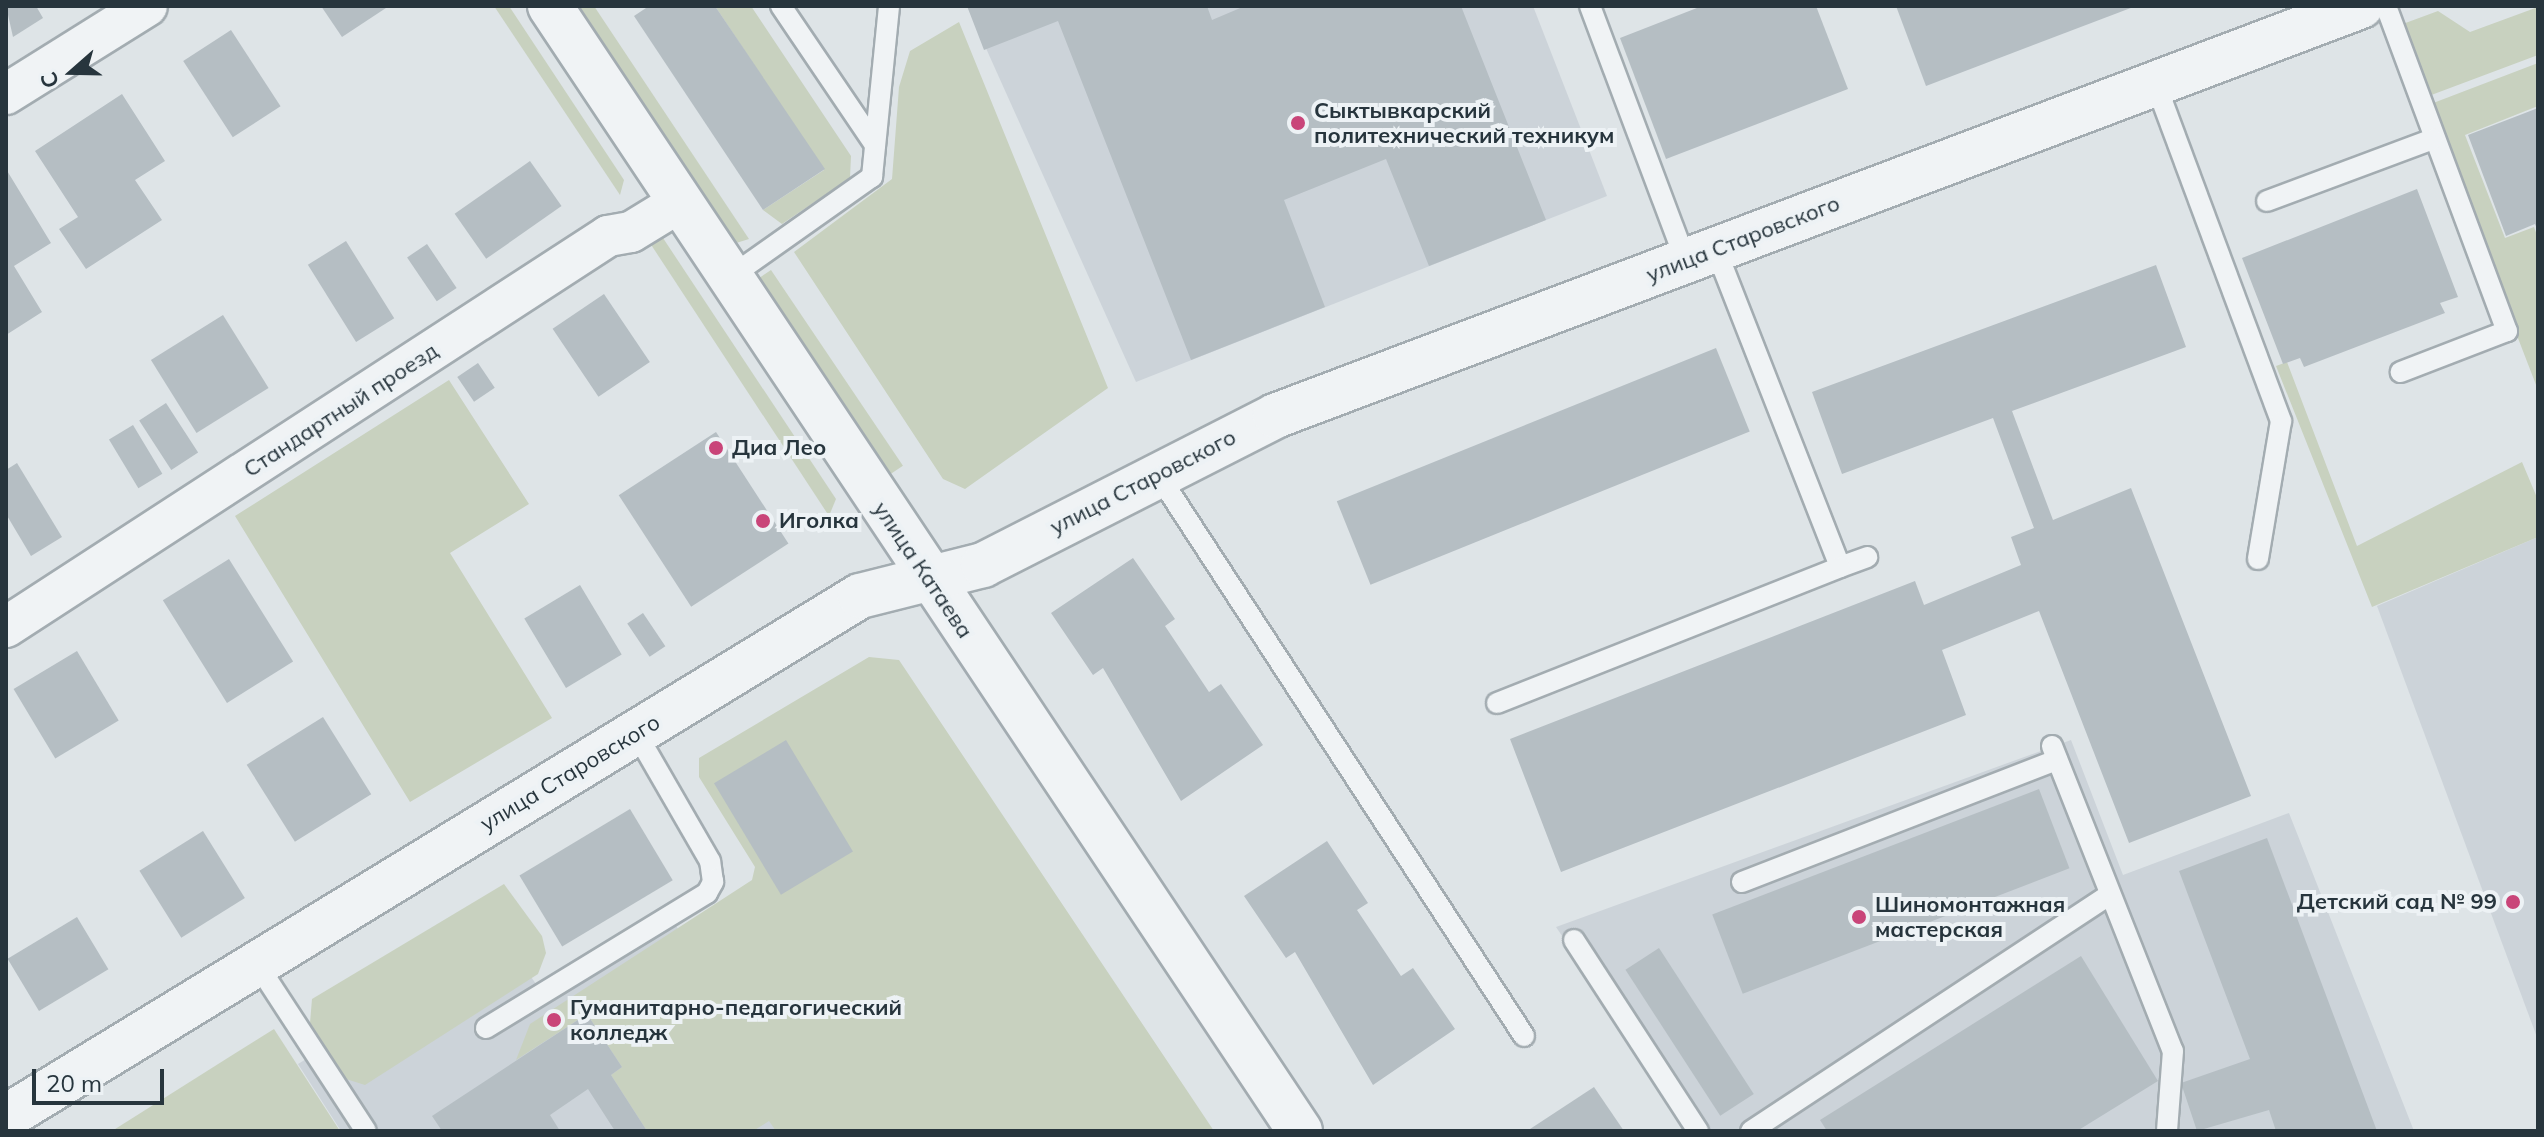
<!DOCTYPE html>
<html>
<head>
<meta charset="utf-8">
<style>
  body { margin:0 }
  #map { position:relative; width:2544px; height:1137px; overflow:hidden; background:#dee4e7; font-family:Mulish,sans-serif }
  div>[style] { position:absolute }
  .built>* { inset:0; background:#ccd3d9 }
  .green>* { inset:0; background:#c8d1bf; transform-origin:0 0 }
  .building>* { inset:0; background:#b5bec3; transform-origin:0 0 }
  .roads { filter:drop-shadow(2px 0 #a3acb1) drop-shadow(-2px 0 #a3acb1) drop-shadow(0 2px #a3acb1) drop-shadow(0 -2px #a3acb1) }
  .service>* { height:20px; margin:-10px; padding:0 10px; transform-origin:10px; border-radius:10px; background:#f0f3f5 }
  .minor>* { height:40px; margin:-20px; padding:0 20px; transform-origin:20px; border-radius:20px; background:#f0f3f5 }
  .tertiary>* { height:44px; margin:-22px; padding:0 22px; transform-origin:22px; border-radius:22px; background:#f0f3f5 }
  .dots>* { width:22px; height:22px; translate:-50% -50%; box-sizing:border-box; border:4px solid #edf2f5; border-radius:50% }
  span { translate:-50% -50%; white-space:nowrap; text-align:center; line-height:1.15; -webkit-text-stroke:8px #edf2f5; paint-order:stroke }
  .poi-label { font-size:22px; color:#27353d; font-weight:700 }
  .left { translate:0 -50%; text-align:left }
  .right { translate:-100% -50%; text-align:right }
  .street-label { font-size:22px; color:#27353d }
  .frame { position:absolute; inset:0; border:8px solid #27353d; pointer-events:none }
  .north { position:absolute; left:32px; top:32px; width:80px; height:80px; -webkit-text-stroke:6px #edf2f5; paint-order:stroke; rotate:250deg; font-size:22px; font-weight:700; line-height:32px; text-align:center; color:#27353d }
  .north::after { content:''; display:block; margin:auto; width:28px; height:36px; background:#27353d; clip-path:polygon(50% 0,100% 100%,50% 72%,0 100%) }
  .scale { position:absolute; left:32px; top:1069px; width:132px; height:36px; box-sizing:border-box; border:4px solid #27353d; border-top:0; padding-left:10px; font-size:24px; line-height:28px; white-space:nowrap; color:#27353d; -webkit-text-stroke:6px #edf2f5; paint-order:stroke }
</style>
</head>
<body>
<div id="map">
  <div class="built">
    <div style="clip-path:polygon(967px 6px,1533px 6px,1607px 196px,1136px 382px)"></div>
    <div style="clip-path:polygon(2538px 537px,2538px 1040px,2377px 606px)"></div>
    <div style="clip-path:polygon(2071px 740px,2123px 875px,2289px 813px,2414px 1131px,1694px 1131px,1556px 927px)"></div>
    <div style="clip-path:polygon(665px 909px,811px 1131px,341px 1131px,298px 1064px,505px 939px,538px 987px)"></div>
  </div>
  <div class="green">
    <div style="clip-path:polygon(494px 6px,509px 6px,624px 180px,620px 195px)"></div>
    <div style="clip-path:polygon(571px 6px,594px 6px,749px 239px,733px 244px)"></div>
    <div style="clip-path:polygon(715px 6px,751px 6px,851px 156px,850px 178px,782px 224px,763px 210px,824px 170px)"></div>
    <div style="clip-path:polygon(2538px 7px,2538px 55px,2426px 97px,2400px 25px,2438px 11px,2470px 32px)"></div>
    <div style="clip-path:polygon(959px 22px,1108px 388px,965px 489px,943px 479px,794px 252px,892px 179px,899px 87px,910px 51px)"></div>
    <div style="clip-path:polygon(2538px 63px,2538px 106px,2465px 135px,2505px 238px,2534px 227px,2538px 238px,2538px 390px,2428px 105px)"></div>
    <div style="clip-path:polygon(661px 235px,836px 499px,829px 516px,646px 237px)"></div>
    <div style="left:771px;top:270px;width:236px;height:20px;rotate:56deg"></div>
    <div style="clip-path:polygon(2287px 362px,2357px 546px,2522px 462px,2538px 500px,2538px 537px,2372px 607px,2276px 366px)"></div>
    <div style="clip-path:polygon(449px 380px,529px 504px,450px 553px,552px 718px,410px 802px,235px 516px)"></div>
    <div style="clip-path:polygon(869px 657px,899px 660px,1214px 1131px,776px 1131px,769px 1121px,753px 1131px,647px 1131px,611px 1075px,622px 1067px,587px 1014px,516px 1060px,530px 1024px,752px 880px,755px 867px,699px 777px,699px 758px)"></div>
    <div style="clip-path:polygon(504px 884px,542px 936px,546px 953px,538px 974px,365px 1085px,346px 1079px,310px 1023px,312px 999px)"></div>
    <div style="clip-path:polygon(274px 1029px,340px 1131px,112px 1131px,234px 1054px)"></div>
  </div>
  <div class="building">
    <div style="clip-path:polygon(6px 6px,36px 6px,43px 18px,13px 37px)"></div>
    <div style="clip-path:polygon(321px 6px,389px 6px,342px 37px)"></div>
    <div style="clip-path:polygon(649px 6px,715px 6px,825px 169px,763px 210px,634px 16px)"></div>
    <div style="clip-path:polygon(967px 6px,1207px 6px,1212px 20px,1245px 6px,1461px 6px,1546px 220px,1429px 266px,1386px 159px,1284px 200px,1325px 307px,1191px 360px,1058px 21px,984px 50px)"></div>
    <div style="clip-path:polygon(1702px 6px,1816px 6px,1848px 89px,1666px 159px,1620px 38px)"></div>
    <div style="clip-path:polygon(1896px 6px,2136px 6px,1926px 86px)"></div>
    <div style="left:231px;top:30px;width:91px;height:57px;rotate:57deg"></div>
    <div style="clip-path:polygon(122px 94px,165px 161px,135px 180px,162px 220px,86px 269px,59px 229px,78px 217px,35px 151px)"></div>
    <div style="clip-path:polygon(2538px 108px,2538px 231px,2535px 224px,2506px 236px,2468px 135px)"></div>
    <div style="left:530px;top:161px;width:55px;height:92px;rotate:55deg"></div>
    <div style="clip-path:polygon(6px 169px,51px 243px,14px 266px,42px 312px,6px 335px)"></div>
    <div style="clip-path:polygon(2417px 189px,2458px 297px,2440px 303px,2445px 313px,2304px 367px,2300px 358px,2283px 364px,2242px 258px)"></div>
    <div style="left:346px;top:241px;width:91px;height:45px;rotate:58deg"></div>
    <div style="left:427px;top:244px;width:53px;height:24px;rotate:56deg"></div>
    <div style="clip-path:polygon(2156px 265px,2186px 347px,2012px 411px,2053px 520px,2131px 488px,2251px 796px,2129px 843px,2039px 611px,1942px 650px,1966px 715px,1561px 872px,1510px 739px,1915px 581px,1924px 605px,2021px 565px,2011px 537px,2034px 528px,1993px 418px,1842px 474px,1812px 392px)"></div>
    <div style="left:604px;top:294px;width:82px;height:62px;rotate:56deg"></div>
    <div style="left:223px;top:315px;width:86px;height:85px;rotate:58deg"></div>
    <div style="left:1716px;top:348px;width:90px;height:409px;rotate:68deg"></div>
    <div style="left:478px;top:363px;width:30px;height:25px;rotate:56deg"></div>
    <div style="left:166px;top:403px;width:59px;height:32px;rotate:57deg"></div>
    <div style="left:133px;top:425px;width:57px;height:28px;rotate:59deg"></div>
    <div style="left:716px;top:432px;width:133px;height:116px;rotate:57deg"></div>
    <div style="clip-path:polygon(17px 463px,62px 537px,31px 556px,6px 514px,6px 470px)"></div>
    <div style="clip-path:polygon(1133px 558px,1175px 619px,1165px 626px,1209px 692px,1221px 684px,1263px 745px,1181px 801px,1103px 668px,1093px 675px,1051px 613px)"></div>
    <div style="left:229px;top:559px;width:121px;height:78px;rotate:58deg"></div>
    <div style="left:580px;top:585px;width:81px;height:65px;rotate:59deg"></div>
    <div style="left:643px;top:613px;width:40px;height:19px;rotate:56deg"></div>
    <div style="left:77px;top:651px;width:81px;height:74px;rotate:59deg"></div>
    <div style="left:323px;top:717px;width:91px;height:90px;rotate:58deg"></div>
    <div style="left:786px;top:740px;width:130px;height:84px;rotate:59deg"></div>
    <div style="left:2039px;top:789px;width:85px;height:350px;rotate:69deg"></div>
    <div style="left:630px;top:809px;width:83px;height:129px;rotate:59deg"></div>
    <div style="left:203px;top:831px;width:79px;height:75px;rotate:58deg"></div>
    <div style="clip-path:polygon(2267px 838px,2377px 1131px,2276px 1131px,2269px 1110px,2197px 1131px,2181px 1083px,2250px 1059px,2179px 871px)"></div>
    <div style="clip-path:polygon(1327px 841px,1368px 903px,1357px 910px,1401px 976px,1413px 968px,1455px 1029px,1373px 1085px,1295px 952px,1286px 958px,1244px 896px)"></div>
    <div style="left:77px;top:917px;width:61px;height:81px;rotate:59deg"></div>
    <div style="left:1659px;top:948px;width:174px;height:40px;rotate:57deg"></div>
    <div style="clip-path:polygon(2081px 956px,2158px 1081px,2077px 1131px,1827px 1131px,1820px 1120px)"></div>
    <div style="clip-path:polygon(587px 1014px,622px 1067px,611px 1075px,647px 1131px,615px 1131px,588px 1089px,550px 1115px,560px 1131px,442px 1131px,432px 1116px)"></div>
    <div style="clip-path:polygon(1594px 1087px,1624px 1131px,1527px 1131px)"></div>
  </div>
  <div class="roads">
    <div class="service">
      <div style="left:781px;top:6px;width:168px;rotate:55.9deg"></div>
      <div style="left:1590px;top:6px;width:272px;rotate:69.4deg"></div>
      <div style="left:2386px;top:6px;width:347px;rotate:69.6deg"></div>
      <div style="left:2507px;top:331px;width:114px;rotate:158.9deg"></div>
      <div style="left:2155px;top:82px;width:362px;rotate:69.6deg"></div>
      <div style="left:2281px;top:421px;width:140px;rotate:99.5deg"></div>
      <div style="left:2267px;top:201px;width:177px;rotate:-20.5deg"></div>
      <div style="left:1716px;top:250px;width:340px;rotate:68.6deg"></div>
      <div style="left:1840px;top:567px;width:29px;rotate:-20deg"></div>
      <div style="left:730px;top:277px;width:174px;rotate:-35.2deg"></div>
      <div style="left:872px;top:177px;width:172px;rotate:-84.3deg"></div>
      <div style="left:1157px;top:473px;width:672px;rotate:56.9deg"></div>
      <div style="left:1497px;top:703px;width:369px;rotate:-21.6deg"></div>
      <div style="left:2052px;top:746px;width:328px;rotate:68.4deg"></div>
      <div style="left:2173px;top:1051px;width:80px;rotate:94.3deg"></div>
      <div style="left:1742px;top:882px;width:338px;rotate:-21.2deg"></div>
      <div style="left:1574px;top:940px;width:228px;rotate:57deg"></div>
      <div style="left:257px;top:964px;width:199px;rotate:56.9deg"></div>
      <div style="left:486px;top:1028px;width:259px;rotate:-31.4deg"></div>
      <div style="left:707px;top:893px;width:13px;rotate:-61deg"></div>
      <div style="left:713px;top:882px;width:21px;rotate:-98deg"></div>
      <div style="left:710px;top:861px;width:148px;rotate:-120deg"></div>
      <div style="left:1751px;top:1131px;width:430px;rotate:-33.4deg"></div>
    </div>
    <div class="minor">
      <div style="left:6px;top:94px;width:166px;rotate:-32deg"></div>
      <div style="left:6px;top:627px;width:718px;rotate:-33deg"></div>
      <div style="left:608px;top:236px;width:23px;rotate:-10deg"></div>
      <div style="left:631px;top:232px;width:57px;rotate:-31.5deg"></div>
    </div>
    <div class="tertiary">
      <div style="left:550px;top:6px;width:1352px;rotate:56.31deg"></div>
      <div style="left:6px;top:1117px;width:1000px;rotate:-31.39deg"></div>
      <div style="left:860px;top:596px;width:127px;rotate:-14.1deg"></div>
      <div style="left:983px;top:565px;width:328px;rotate:-27deg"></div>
      <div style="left:1275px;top:416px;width:1161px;rotate:-20.68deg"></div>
    </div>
  </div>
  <div class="dots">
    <div style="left:1298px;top:123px;background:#c94579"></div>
    <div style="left:716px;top:448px;background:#c94579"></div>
    <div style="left:763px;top:521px;background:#c94579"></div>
    <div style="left:2513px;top:902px;background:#c94579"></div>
    <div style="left:1859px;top:917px;background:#c94579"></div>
    <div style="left:554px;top:1020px;background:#c94579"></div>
  </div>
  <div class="poi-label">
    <span class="left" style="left:1314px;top:123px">Сыктывкарский<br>политехнический техникум</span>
    <span class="left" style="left:732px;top:448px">Диа Лео</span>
    <span class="left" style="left:779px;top:521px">Иголка</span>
    <span class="right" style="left:2497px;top:902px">Детский сад № 99</span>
    <span class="left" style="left:1875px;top:917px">Шиномонтажная<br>мастерская</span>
    <span class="left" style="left:570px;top:1020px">Гуманитарно-педагогический<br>колледж</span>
  </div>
  <div class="street-label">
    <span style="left:1743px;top:239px;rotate:-21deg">улица Старовского</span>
    <span style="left:341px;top:410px;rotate:-33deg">Стандартный проезд</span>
    <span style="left:1143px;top:482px;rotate:-27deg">улица Старовского</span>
    <span style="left:923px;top:570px;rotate:56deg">улица Катаева</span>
    <span style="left:570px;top:773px;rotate:-31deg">улица Старовского</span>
  </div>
  <div class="frame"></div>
  <div class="north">С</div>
  <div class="scale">20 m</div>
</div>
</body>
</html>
